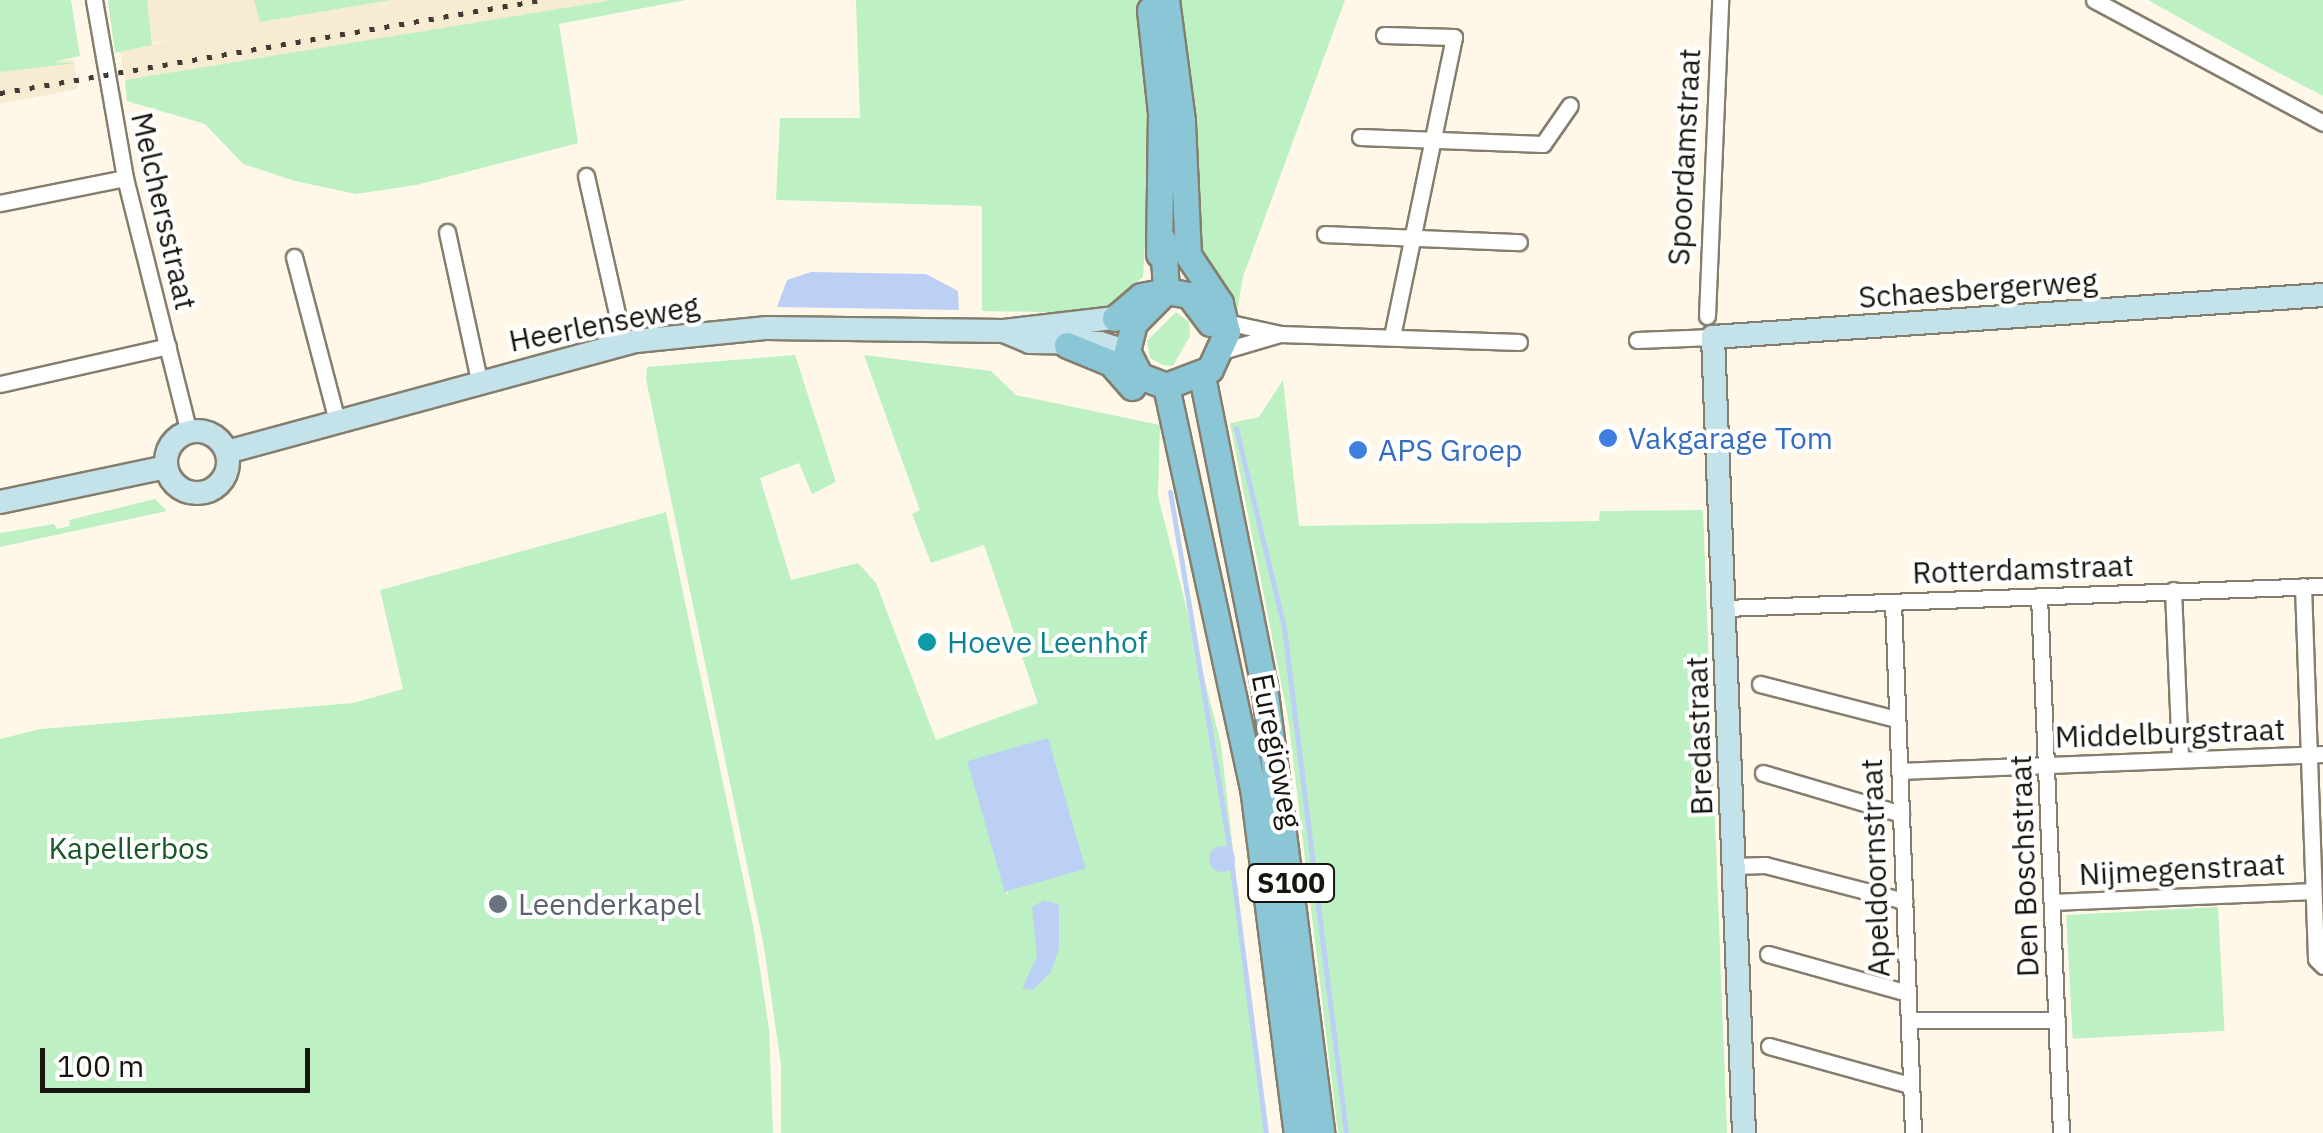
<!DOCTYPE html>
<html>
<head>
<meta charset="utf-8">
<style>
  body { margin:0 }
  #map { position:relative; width:2323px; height:1133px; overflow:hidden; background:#fff8e9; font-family:"IBM Plex Sans",sans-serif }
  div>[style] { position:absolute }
  .built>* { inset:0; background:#f7ecd2 }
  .green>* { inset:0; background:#bdf0c2; transform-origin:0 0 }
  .water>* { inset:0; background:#bcd0f5; transform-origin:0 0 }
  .round { border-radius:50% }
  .stream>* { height:5px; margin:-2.5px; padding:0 2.5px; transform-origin:2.5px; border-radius:2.5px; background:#bcd0f5 }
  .roads { filter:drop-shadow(2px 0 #857d6d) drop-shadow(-2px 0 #857d6d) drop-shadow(0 2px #857d6d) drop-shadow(0 -2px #857d6d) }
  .street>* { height:15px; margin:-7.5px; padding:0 7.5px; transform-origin:7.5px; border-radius:7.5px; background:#fff }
  .secondary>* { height:22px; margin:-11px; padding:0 11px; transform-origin:11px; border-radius:11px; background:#c4e2ea }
  .secondary>.ring { margin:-11px; padding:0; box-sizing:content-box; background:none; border:22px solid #c4e2ea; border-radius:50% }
  .primary>* { height:25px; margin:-12.5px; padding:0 12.5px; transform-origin:12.5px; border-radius:12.5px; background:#8ac6d5 }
  .rail>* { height:5px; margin-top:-2.5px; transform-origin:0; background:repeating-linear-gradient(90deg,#403c34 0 5px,transparent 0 15px) }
  .dots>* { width:28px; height:28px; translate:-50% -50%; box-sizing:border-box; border:5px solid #fff; border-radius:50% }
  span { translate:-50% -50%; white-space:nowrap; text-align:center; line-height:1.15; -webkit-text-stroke:8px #fff; paint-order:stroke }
  .shield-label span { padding:2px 8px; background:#fff; border:2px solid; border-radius:8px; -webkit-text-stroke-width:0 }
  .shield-label { font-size:28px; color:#18150e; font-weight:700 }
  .street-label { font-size:30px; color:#18150e }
  .shop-label { font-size:30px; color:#366cbe }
  .left { translate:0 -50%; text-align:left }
  .culture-label { font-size:30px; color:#0d838f }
  .park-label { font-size:30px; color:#1a5728 }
  .worship-label { font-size:30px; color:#5b616d }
  .scale { position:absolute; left:40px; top:1048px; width:270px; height:45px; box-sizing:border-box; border:5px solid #18150e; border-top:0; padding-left:12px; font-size:30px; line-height:35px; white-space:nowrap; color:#18150e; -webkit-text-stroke:8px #fff; paint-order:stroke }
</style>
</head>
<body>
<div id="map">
  <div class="built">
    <div style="clip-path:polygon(147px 0,254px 0,261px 22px,391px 0,619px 0,125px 80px,120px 52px,171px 40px,152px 43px)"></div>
    <div style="clip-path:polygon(74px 59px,78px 89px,0 104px,0 71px)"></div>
  </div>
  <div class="green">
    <div style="clip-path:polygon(0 0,71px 0,80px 56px,54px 62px,75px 63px,0 72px)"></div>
    <div style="clip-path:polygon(108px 0,147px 0,152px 45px,115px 53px)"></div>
    <div style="clip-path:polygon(254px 0,391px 0,260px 22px)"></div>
    <div style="clip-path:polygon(613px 0,686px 0,559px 24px,578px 143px,416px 185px,356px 194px,295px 181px,243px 164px,205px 124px,127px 101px,125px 80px)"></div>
    <div style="clip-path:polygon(856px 0,1139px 0,1153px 108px,1143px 277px,1097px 313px,982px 311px,982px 206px,776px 200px,780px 118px,860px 118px)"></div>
    <div style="clip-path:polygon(1172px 0,1345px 0,1243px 277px,1237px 312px,1196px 256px,1192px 101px)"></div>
    <div style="clip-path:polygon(2148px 0,2323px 0,2323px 96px,2262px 64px)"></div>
    <div style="clip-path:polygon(1176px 312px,1189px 322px,1190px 336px,1173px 366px,1163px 365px,1150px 358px,1147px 341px)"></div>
    <div style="clip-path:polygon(evenodd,795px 355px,836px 482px,812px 494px,799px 463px,760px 478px,791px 580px,858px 563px,876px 583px,936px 740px,1038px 703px,984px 545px,931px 563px,912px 514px,920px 510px,864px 355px,991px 371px,1016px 395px,1160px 425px,1158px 496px,1221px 744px,1265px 1133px,781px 1133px,781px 1065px,764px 947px,646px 379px,647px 367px,795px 355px,1048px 738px,1007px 895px,969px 763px,1048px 738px)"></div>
    <div style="clip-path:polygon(1283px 380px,1299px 526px,1599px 521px,1600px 511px,1703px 510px,1727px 1133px,1338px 1133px,1288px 718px,1230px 423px,1259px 417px)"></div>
    <div style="clip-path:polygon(155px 499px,167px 511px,0 547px,0 533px,54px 524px,57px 529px,70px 526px,69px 520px)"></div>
    <div style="clip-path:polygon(666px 512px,754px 930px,769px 1029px,773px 1133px,0 1133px,0 739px,41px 729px,353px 703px,403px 689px,380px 590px)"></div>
    <div style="left:2218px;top:907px;width:124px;height:152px;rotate:87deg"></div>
  </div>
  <div class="water">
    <div style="clip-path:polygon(811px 272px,926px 274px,958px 291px,959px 310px,777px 307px,787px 280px)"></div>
    <div style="left:1048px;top:738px;width:136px;height:84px;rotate:74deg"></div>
    <div class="round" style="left:1209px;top:846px;width:26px;height:26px"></div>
    <div style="clip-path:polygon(1044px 900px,1059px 905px,1059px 948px,1051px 972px,1033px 990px,1022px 989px,1037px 956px,1032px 907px)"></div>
  </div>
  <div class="stream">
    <div style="left:1236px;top:428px;width:206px;rotate:76.5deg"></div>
    <div style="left:1284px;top:628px;width:509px;rotate:83deg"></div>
    <div style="left:1170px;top:492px;width:362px;rotate:80.5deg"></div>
    <div style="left:1231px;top:860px;width:275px;rotate:82.7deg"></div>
  </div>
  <div class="roads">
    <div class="street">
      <div style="left:94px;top:0;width:181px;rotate:80.1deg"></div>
      <div style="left:125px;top:178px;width:262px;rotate:75.9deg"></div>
      <div style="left:2094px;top:0;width:260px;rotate:28.2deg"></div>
      <div style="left:1384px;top:35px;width:70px;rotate:1.6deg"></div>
      <div style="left:1454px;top:37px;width:306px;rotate:101.7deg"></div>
      <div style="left:1360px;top:137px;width:183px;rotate:2.2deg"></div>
      <div style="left:1543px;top:144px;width:47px;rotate:-55.3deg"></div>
      <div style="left:586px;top:176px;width:172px;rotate:77.3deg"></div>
      <div style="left:0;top:203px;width:127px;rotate:-11.3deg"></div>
      <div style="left:447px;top:232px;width:151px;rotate:77.8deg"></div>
      <div style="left:1325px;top:234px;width:194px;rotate:2.4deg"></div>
      <div style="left:294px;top:257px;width:165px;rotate:75.3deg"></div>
      <div style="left:1707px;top:316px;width:316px;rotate:-87.6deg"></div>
      <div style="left:1226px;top:322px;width:55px;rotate:12.5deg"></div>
      <div style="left:1637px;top:340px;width:76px;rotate:-2.3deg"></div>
      <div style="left:1222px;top:351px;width:60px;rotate:-16.3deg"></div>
      <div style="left:1280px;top:334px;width:239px;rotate:1.9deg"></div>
      <div style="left:0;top:384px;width:172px;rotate:-12.7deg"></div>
      <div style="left:2303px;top:586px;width:373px;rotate:88deg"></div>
      <div style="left:2316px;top:959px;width:10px;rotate:45deg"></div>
      <div style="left:2173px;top:590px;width:169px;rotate:87.6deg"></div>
      <div style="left:2039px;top:596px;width:537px;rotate:87.65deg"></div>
      <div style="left:1893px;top:602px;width:531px;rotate:87.84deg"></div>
      <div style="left:1725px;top:608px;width:598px;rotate:-2.11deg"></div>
      <div style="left:1760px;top:684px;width:140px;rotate:14.4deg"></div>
      <div style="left:1900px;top:771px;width:423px;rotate:-2.3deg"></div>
      <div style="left:1763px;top:773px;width:144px;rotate:16.5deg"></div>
      <div style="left:1734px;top:866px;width:31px;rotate:-2deg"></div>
      <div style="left:1765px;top:865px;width:144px;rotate:14.5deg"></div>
      <div style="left:2053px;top:902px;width:260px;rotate:-2.4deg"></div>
      <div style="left:1768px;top:954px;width:145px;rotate:15.6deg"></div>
      <div style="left:1909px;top:1020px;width:148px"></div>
      <div style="left:1769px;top:1046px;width:146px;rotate:15.5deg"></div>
    </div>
    <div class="secondary">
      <div style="left:1004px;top:331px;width:28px;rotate:23deg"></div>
      <div style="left:1030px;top:342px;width:70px;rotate:0.8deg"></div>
      <div style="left:1100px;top:343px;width:28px;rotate:17deg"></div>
      <div class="ring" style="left:166px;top:431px;width:40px;height:40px"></div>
      <div style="left:227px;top:452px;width:424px;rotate:-15.2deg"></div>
      <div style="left:636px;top:341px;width:132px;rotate:-5.7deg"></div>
      <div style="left:767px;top:328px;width:237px;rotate:0.7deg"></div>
      <div style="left:1004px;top:331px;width:112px;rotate:-6.7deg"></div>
      <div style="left:0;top:502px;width:170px;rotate:-11.9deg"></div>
      <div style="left:1744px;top:1133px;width:797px;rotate:-92.23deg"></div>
      <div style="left:1713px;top:337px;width:611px;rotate:-3.94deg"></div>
    </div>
    <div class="primary">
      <div style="left:1150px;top:10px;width:104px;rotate:83.9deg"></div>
      <div style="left:1161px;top:113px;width:141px;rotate:90.8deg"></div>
      <div style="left:1163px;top:240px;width:51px;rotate:86.6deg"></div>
      <div style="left:1166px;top:291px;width:45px;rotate:135deg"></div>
      <div style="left:1134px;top:323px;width:29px;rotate:104deg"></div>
      <div style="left:1127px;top:351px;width:28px;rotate:63deg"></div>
      <div style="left:1140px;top:376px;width:28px;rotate:21deg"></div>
      <div style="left:1166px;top:386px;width:47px;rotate:-21.1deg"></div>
      <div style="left:1210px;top:369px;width:41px;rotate:-65.3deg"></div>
      <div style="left:1227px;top:332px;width:30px;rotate:-104deg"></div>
      <div style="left:1220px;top:303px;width:58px;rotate:-123.7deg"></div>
      <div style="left:1188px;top:255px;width:134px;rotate:-92.6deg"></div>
      <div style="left:1182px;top:121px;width:122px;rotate:-97.5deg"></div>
      <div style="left:1115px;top:318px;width:34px;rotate:-40deg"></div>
      <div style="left:1141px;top:296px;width:25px;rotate:-11deg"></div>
      <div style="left:1166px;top:291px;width:23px;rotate:10deg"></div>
      <div style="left:1189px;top:295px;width:35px;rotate:53deg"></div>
      <div style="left:1067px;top:345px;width:48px;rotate:22.2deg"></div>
      <div style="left:1111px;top:363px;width:32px;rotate:49deg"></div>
      <div style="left:1202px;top:376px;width:315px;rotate:78.7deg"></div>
      <div style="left:1264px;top:685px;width:452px;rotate:82.7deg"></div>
      <div style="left:1166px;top:386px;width:410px;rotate:77.8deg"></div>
      <div style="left:1253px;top:787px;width:349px;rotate:82.8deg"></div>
    </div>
  </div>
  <div class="rail">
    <div style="left:0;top:93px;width:549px;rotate:-9.75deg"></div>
  </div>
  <div class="dots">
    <div style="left:1608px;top:438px;background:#3f7fe0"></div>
    <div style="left:1358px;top:450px;background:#3f7fe0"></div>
    <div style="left:927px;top:642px;background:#0f9aa8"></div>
    <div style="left:498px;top:904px;background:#6b7280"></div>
  </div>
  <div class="shield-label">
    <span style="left:1291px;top:883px">S100</span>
  </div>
  <div class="street-label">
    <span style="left:1684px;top:157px;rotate:-87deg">Spoordamstraat</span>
    <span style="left:164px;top:211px;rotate:77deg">Melchersstraat</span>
    <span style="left:1978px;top:289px;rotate:-4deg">Schaesbergerweg</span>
    <span style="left:604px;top:323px;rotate:-11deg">Heerlenseweg</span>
    <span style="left:2023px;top:569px;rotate:-2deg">Rotterdamstraat</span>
    <span style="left:2170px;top:733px;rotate:-2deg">Middelburgstraat</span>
    <span style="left:1699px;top:736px;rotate:-92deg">Bredastraat</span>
    <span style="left:1277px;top:751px;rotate:79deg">Euregioweg</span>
    <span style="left:2024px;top:866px;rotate:-92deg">Den Boschstraat</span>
    <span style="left:1875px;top:868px;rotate:-92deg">Apeldoornstraat</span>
    <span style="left:2182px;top:869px;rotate:-3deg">Nijmegenstraat</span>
  </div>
  <div class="shop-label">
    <span class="left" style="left:1628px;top:438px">Vakgarage Tom</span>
    <span class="left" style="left:1378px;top:450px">APS Groep</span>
  </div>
  <div class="culture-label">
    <span class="left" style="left:947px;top:642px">Hoeve Leenhof</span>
  </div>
  <div class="park-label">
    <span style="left:129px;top:848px">Kapellerbos</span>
  </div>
  <div class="worship-label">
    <span class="left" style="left:518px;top:904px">Leenderkapel</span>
  </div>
  <div class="scale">100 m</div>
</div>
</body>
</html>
